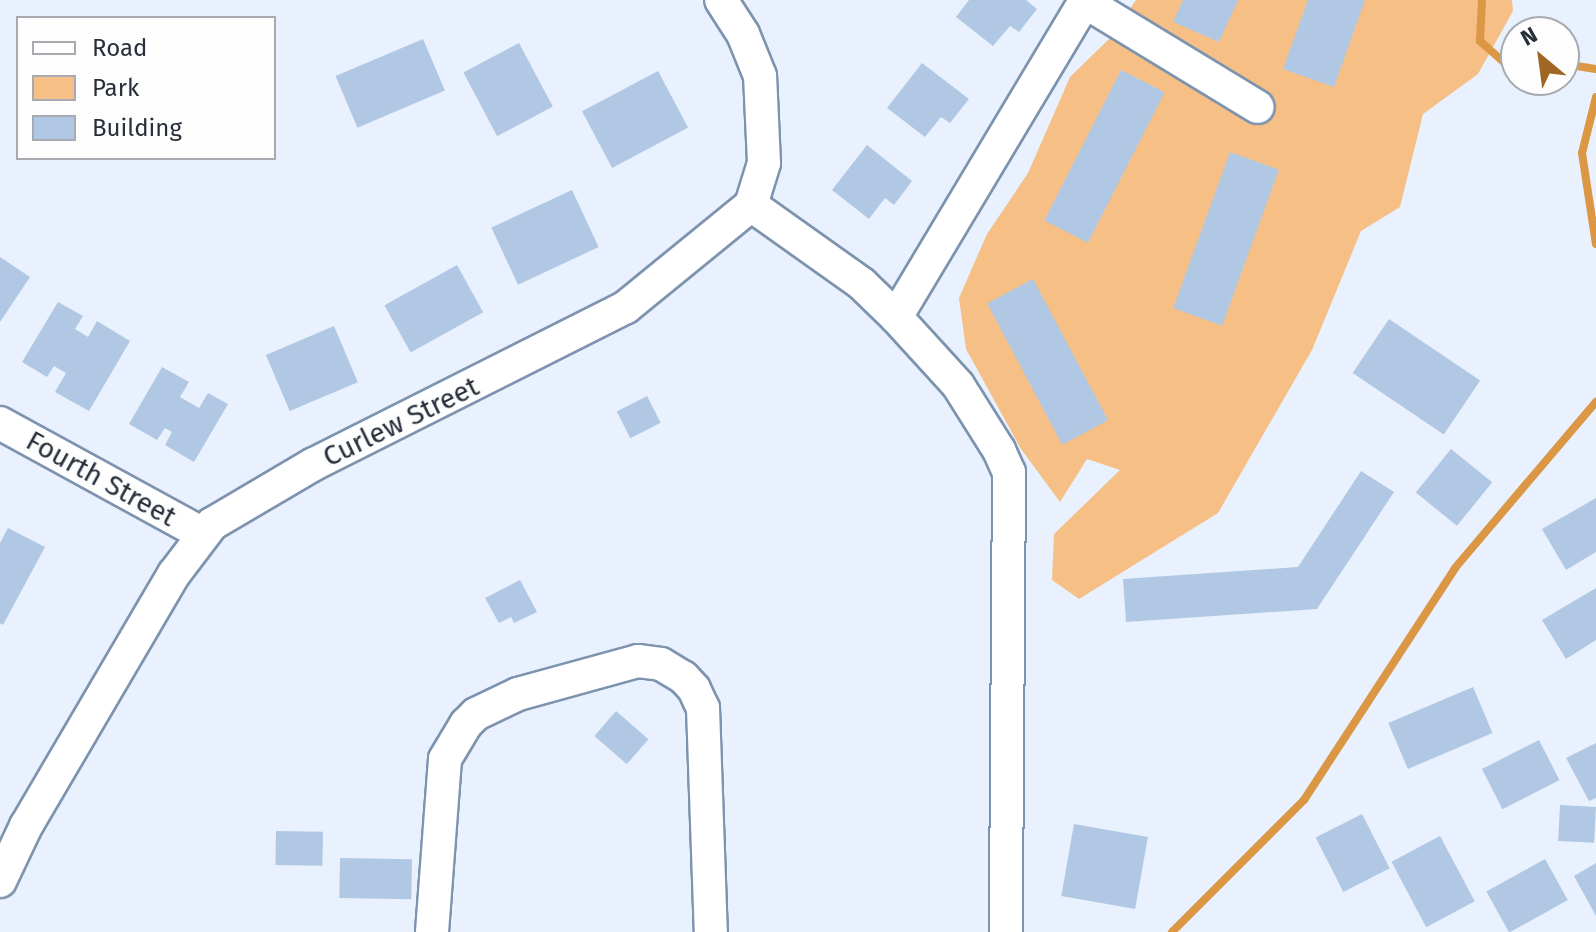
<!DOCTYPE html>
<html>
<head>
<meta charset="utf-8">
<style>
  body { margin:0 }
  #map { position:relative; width:1596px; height:932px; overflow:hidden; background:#e8f1fd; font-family:"Fira Sans",sans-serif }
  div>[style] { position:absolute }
  .green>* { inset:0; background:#f6bf86 }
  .stream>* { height:8px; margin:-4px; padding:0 4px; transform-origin:4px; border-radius:4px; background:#dc9745 }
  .building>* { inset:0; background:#b1c8e4; transform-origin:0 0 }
  .roads { filter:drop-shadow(2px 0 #7d93ae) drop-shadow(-2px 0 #7d93ae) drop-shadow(0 2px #7d93ae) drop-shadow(0 -2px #7d93ae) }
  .street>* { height:32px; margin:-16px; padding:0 16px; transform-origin:16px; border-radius:16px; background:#fff }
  span { translate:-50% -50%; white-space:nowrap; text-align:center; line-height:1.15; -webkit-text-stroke:7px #fdfdfd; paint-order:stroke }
  .street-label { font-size:28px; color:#262f3a }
  .legend { position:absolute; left:16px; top:16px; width:260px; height:144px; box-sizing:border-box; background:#fdfdfd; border:2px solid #a7abaf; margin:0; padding:10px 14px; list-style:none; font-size:24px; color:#262f3a }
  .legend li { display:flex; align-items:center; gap:16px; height:40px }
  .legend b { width:40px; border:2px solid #a7abaf }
  .north { position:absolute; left:1500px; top:16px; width:80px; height:80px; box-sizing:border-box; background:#fdfdfd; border:2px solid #a7abaf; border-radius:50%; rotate:331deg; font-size:22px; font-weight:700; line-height:32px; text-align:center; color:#262f3a }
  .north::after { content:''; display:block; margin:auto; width:28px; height:36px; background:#9f6723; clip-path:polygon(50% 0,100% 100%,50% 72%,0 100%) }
</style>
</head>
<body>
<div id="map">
  <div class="green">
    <div style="clip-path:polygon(1136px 0,1512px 0,1513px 11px,1478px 74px,1423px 114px,1400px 207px,1361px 231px,1312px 350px,1218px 513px,1079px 599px,1052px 580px,1054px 534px,1120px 470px,1087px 459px,1060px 502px,1021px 449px,966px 349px,959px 298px,987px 234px,1028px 173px,1070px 77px,1109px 39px)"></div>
  </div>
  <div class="stream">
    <div style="left:1482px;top:0;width:41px;rotate:92.8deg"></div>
    <div style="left:1480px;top:41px;width:48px;rotate:41.6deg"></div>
    <div style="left:1564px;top:64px;width:32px;rotate:9deg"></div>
    <div style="left:1596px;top:97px;width:58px;rotate:104deg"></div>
    <div style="left:1582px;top:153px;width:92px;rotate:81.3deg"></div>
    <div style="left:1172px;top:932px;width:187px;rotate:-45deg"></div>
    <div style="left:1304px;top:800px;width:277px;rotate:-56.9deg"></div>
    <div style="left:1455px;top:568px;width:218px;rotate:-49.7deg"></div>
  </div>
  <div class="building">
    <div style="clip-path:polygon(969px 0,1026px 0,1037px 9px,1019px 32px,1010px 26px,993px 46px,956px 17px)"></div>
    <div style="clip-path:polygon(1183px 0,1238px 0,1219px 42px,1173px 22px)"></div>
    <div style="clip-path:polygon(1308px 0,1365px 0,1334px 87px,1283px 69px)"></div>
    <div style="left:423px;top:39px;width:56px;height:95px;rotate:67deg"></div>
    <div style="left:519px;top:43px;width:72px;height:63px;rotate:62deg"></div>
    <div style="clip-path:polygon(922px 63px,969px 99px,950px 123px,941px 117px,925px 137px,887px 108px)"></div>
    <div style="left:1121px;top:70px;width:49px;height:169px;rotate:27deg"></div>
    <div style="left:658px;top:71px;width:64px;height:86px;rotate:62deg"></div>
    <div style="clip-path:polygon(867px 145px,912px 181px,894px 205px,885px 198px,869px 219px,832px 190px)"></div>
    <div style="left:1230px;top:152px;width:52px;height:166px;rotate:20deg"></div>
    <div style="left:572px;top:190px;width:63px;height:89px;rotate:65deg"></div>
    <div style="clip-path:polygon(0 257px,30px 277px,0 322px)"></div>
    <div style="left:457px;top:265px;width:54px;height:83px;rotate:61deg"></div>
    <div style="left:1033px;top:279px;width:160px;height:52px;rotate:62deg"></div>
    <div style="clip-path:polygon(58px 302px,83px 316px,75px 329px,88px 337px,97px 321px,130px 341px,89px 411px,55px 392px,66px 373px,54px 366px,47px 377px,22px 362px)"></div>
    <div style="left:1389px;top:319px;width:110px;height:65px;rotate:34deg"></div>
    <div style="left:334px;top:326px;width:61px;height:74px;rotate:67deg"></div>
    <div style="clip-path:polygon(162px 367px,189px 382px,180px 397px,199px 408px,208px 393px,228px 404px,194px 462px,165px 445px,172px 432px,165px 428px,157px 440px,129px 424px)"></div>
    <div style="left:647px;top:396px;width:30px;height:34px;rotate:63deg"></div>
    <div style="left:1451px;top:449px;width:53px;height:56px;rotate:39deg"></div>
    <div style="clip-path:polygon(1361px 471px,1394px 492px,1317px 609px,1126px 622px,1123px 579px,1298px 567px)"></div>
    <div style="clip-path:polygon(1596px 498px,1596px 552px,1566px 570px,1542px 529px)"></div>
    <div style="clip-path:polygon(8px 528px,45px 547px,3px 625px,0 623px,0 543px)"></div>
    <div style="clip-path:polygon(520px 580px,537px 612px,514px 623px,511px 617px,499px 623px,485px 598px)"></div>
    <div style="clip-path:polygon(1596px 588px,1596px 640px,1566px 659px,1542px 620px)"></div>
    <div style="left:1473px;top:687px;width:50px;height:92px;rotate:67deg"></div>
    <div style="left:616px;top:711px;width:43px;height:33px;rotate:41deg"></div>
    <div style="left:1539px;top:740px;width:45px;height:64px;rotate:63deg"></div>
    <div style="clip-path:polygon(1596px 743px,1596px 798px,1589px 801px,1566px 758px)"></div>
    <div style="left:1560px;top:805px;width:36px;height:36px;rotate:3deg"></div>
    <div style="left:1362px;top:814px;width:61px;height:52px;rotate:63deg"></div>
    <div style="left:1074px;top:824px;width:75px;height:73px;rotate:10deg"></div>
    <div style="left:276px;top:831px;width:47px;height:34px;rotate:1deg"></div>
    <div style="left:1440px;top:836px;width:74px;height:55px;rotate:62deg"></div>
    <div style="left:340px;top:858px;width:72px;height:40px;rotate:1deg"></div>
    <div style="left:1545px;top:859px;width:47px;height:67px;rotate:61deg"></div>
    <div style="clip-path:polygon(1596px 863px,1596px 916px,1574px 876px)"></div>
  </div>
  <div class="roads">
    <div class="street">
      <div style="left:1085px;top:2px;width:202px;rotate:31.3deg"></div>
      <div style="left:751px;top:205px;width:136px;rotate:35.4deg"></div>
      <div style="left:862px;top:284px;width:47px;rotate:44.1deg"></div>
      <div style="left:896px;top:317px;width:92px;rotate:47.6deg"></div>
      <div style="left:958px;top:385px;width:77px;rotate:57.8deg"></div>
      <div style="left:999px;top:450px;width:24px;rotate:66deg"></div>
      <div style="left:1009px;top:472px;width:460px;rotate:90.4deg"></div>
      <div style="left:896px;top:317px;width:370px;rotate:-59.1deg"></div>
      <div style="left:0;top:423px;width:231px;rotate:28.7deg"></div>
      <div style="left:0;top:881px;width:61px;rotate:-64.7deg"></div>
      <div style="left:26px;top:826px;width:292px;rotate:-59.6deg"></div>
      <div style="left:174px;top:574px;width:63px;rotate:-52.8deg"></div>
      <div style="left:212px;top:524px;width:118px;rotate:-30.5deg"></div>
      <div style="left:314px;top:464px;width:349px;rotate:-26.7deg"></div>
      <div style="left:626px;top:307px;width:161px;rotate:-39.2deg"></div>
      <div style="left:751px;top:205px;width:44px;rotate:-72.8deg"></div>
      <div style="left:764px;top:163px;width:87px;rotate:-92.6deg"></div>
      <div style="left:760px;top:76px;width:45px;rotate:-112deg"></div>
      <div style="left:743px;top:34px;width:40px;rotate:-122.9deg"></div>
      <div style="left:432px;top:932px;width:173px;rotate:-85.7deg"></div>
      <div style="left:445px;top:759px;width:41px;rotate:-59deg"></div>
      <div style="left:466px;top:724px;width:14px;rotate:-45deg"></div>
      <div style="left:476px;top:714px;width:47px;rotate:-25.5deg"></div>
      <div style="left:518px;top:694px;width:124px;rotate:-15.4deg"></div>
      <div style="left:638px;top:661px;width:23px;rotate:7deg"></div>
      <div style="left:661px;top:664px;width:26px;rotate:31deg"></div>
      <div style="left:683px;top:677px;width:16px;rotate:47deg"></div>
      <div style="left:694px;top:689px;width:21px;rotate:65deg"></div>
      <div style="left:703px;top:708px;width:224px;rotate:88deg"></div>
    </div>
  </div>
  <div class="street-label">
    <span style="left:401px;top:422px;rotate:-26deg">Curlew Street</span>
    <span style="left:101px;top:479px;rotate:29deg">Fourth Street</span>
  </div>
  <ul class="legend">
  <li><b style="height:10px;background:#fff"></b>Road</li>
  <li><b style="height:22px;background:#f6bf86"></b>Park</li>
  <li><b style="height:22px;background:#b1c8e4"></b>Building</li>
  </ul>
  <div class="north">N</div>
</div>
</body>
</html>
